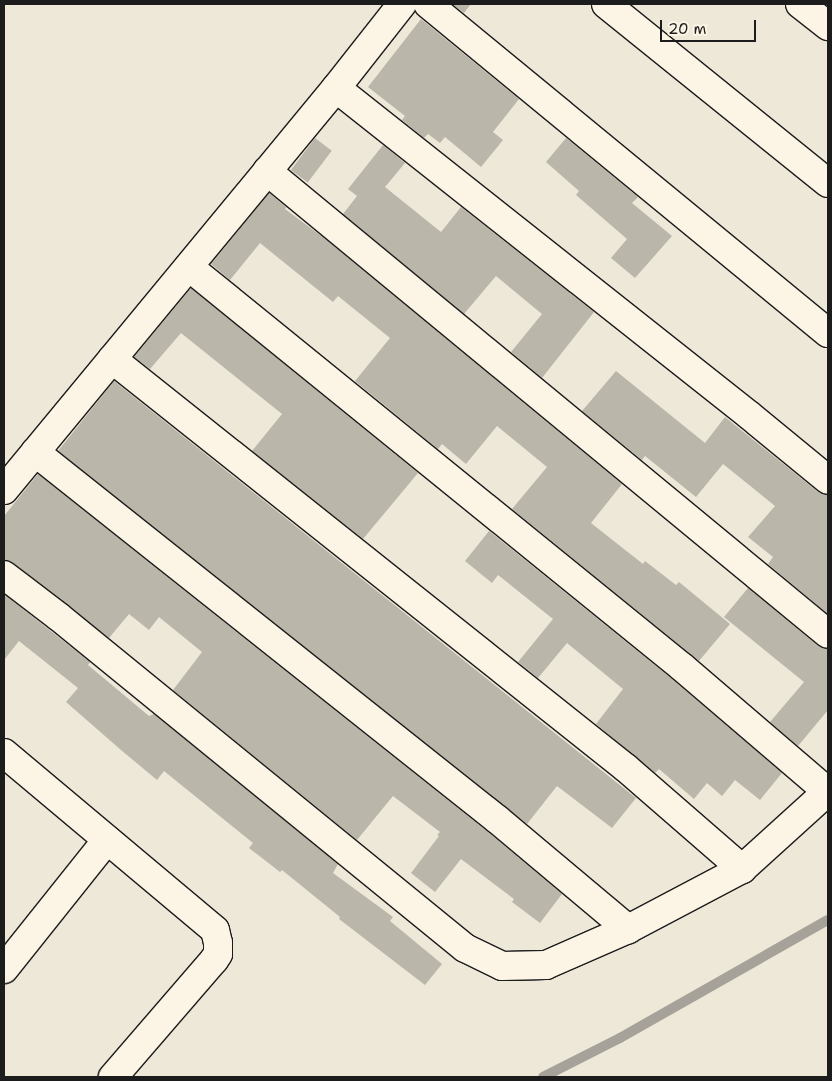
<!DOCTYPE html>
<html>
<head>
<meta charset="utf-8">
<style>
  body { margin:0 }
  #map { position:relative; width:832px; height:1081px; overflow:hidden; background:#eee8d9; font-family:"Shantell Sans",sans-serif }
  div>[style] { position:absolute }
  .stream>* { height:10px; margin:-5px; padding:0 5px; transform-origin:5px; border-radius:5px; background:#a7a299 }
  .building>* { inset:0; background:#bab6aa; transform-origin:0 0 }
  .roads { filter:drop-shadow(1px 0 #1c1c1c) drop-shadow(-1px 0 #1c1c1c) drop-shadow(0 1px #1c1c1c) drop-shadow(0 -1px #1c1c1c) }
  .street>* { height:28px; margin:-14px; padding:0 14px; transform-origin:14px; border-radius:14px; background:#fcf5e5 }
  span { translate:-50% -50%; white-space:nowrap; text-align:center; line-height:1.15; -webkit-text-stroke:4px #fcf5e5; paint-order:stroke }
  .frame { position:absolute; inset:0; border:5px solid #1c1c1c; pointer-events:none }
  .scale { position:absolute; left:660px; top:20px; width:96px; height:22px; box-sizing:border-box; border:2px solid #1c1c1c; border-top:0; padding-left:6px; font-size:15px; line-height:18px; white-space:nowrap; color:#1c1c1c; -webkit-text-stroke:4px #fcf5e5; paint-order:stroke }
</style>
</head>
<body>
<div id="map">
  <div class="stream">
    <div style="left:543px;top:1077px;width:86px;rotate:-26.9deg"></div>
    <div style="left:620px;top:1038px;width:239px;rotate:-29.6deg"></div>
  </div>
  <div class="building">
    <div style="clip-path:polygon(452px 4px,471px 4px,464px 13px)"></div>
    <div style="clip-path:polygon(421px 19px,519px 99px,493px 132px,503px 140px,481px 167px,445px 137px,440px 143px,428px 134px,424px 138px,402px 120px,405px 116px,368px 87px)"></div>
    <div style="left:315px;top:138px;width:21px;height:40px;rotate:37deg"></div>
    <div style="clip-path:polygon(566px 138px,638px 197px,632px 203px,672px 236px,635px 278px,611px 258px,627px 239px,576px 195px,579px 191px,546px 162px)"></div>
    <div style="clip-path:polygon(383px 145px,405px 163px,385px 187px,441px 232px,461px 207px,594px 312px,542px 378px,511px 352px,542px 314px,496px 276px,464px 314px,343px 214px,357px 196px,348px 189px)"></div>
    <div style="clip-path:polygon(269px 193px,286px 207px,285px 209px,324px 238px,622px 484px,591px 523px,643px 564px,645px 561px,676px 585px,679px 582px,730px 624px,699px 661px,512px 509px,547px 467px,497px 426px,466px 464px,442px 444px,438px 449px,355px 381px,390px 338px,338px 296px,333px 302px,260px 243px,230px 280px,211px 264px)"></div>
    <div style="clip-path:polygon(191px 288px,418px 473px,363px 539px,252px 451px,282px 414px,181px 333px,150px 369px,134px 357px)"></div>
    <div style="clip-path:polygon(616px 371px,705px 443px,725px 417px,818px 492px,828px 495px,828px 614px,768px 564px,773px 557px,748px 537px,775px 506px,723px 464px,696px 497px,645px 456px,642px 460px,582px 411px)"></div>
    <div style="clip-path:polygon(114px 381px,636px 798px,612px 828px,557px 786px,527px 824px,58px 451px)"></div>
    <div style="clip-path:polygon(38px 474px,488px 832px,562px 894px,540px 923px,512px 902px,514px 899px,461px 859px,435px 892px,411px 873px,439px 836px,437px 835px,440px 832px,393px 796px,357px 840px,173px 690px,202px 652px,159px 617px,149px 630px,129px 614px,109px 638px,13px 563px,4px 560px,4px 516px)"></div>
    <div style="clip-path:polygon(489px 531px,672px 679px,782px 773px,760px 800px,735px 780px,722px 796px,707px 783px,694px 799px,659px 769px,655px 773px,596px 724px,623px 689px,567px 643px,538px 678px,518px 662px,553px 619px,498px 575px,492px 583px,465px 561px)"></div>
    <div style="clip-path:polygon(748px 588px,818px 646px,828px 649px,828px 710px,798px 746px,770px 722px,804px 682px,724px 617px)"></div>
    <div style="clip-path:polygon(4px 594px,90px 662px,88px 665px,149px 716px,154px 714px,338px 864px,333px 873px,393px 917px,390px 921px,442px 964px,425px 985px,339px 919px,340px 917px,282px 870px,280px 872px,249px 848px,253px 843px,164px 771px,157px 780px,121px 750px,66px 702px,78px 688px,19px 641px,4px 660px)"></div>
  </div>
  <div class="roads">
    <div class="street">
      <div style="left:428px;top:4px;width:518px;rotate:39.44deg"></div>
      <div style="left:606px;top:4px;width:285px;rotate:38.9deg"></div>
      <div style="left:800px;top:4px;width:36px;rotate:38deg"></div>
      <div style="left:336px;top:88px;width:527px;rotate:38.37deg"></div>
      <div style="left:749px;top:415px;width:102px;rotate:39.4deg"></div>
      <div style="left:267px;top:171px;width:727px;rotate:39.53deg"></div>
      <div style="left:189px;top:267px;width:635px;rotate:39.05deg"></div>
      <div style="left:682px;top:667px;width:192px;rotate:40.6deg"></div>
      <div style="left:112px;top:359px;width:657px;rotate:38.51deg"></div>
      <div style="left:626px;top:768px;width:154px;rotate:41deg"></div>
      <div style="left:35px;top:452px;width:591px;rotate:38.48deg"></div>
      <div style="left:498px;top:820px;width:170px;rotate:40deg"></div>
      <div style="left:4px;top:490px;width:521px;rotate:-50.45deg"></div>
      <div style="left:336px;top:88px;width:107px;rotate:-51.8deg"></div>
      <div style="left:4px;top:575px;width:69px;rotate:37.4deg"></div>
      <div style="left:59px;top:617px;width:524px;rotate:39.19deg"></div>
      <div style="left:465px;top:948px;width:41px;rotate:25.9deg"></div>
      <div style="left:502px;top:966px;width:44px;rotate:-1.3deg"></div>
      <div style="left:546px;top:965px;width:90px;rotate:-23.7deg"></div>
      <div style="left:628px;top:929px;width:129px;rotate:-27.8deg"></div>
      <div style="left:742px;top:869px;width:116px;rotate:-42.2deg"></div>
      <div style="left:4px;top:753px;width:275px;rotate:40deg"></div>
      <div style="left:215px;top:930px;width:13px;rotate:77deg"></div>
      <div style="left:218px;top:943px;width:11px;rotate:90deg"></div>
      <div style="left:218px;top:954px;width:7px;rotate:124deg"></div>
      <div style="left:214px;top:960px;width:155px;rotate:130.8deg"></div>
      <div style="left:4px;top:969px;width:165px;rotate:-51.4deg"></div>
    </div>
  </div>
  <div class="frame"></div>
  <div class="scale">20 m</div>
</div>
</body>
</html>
